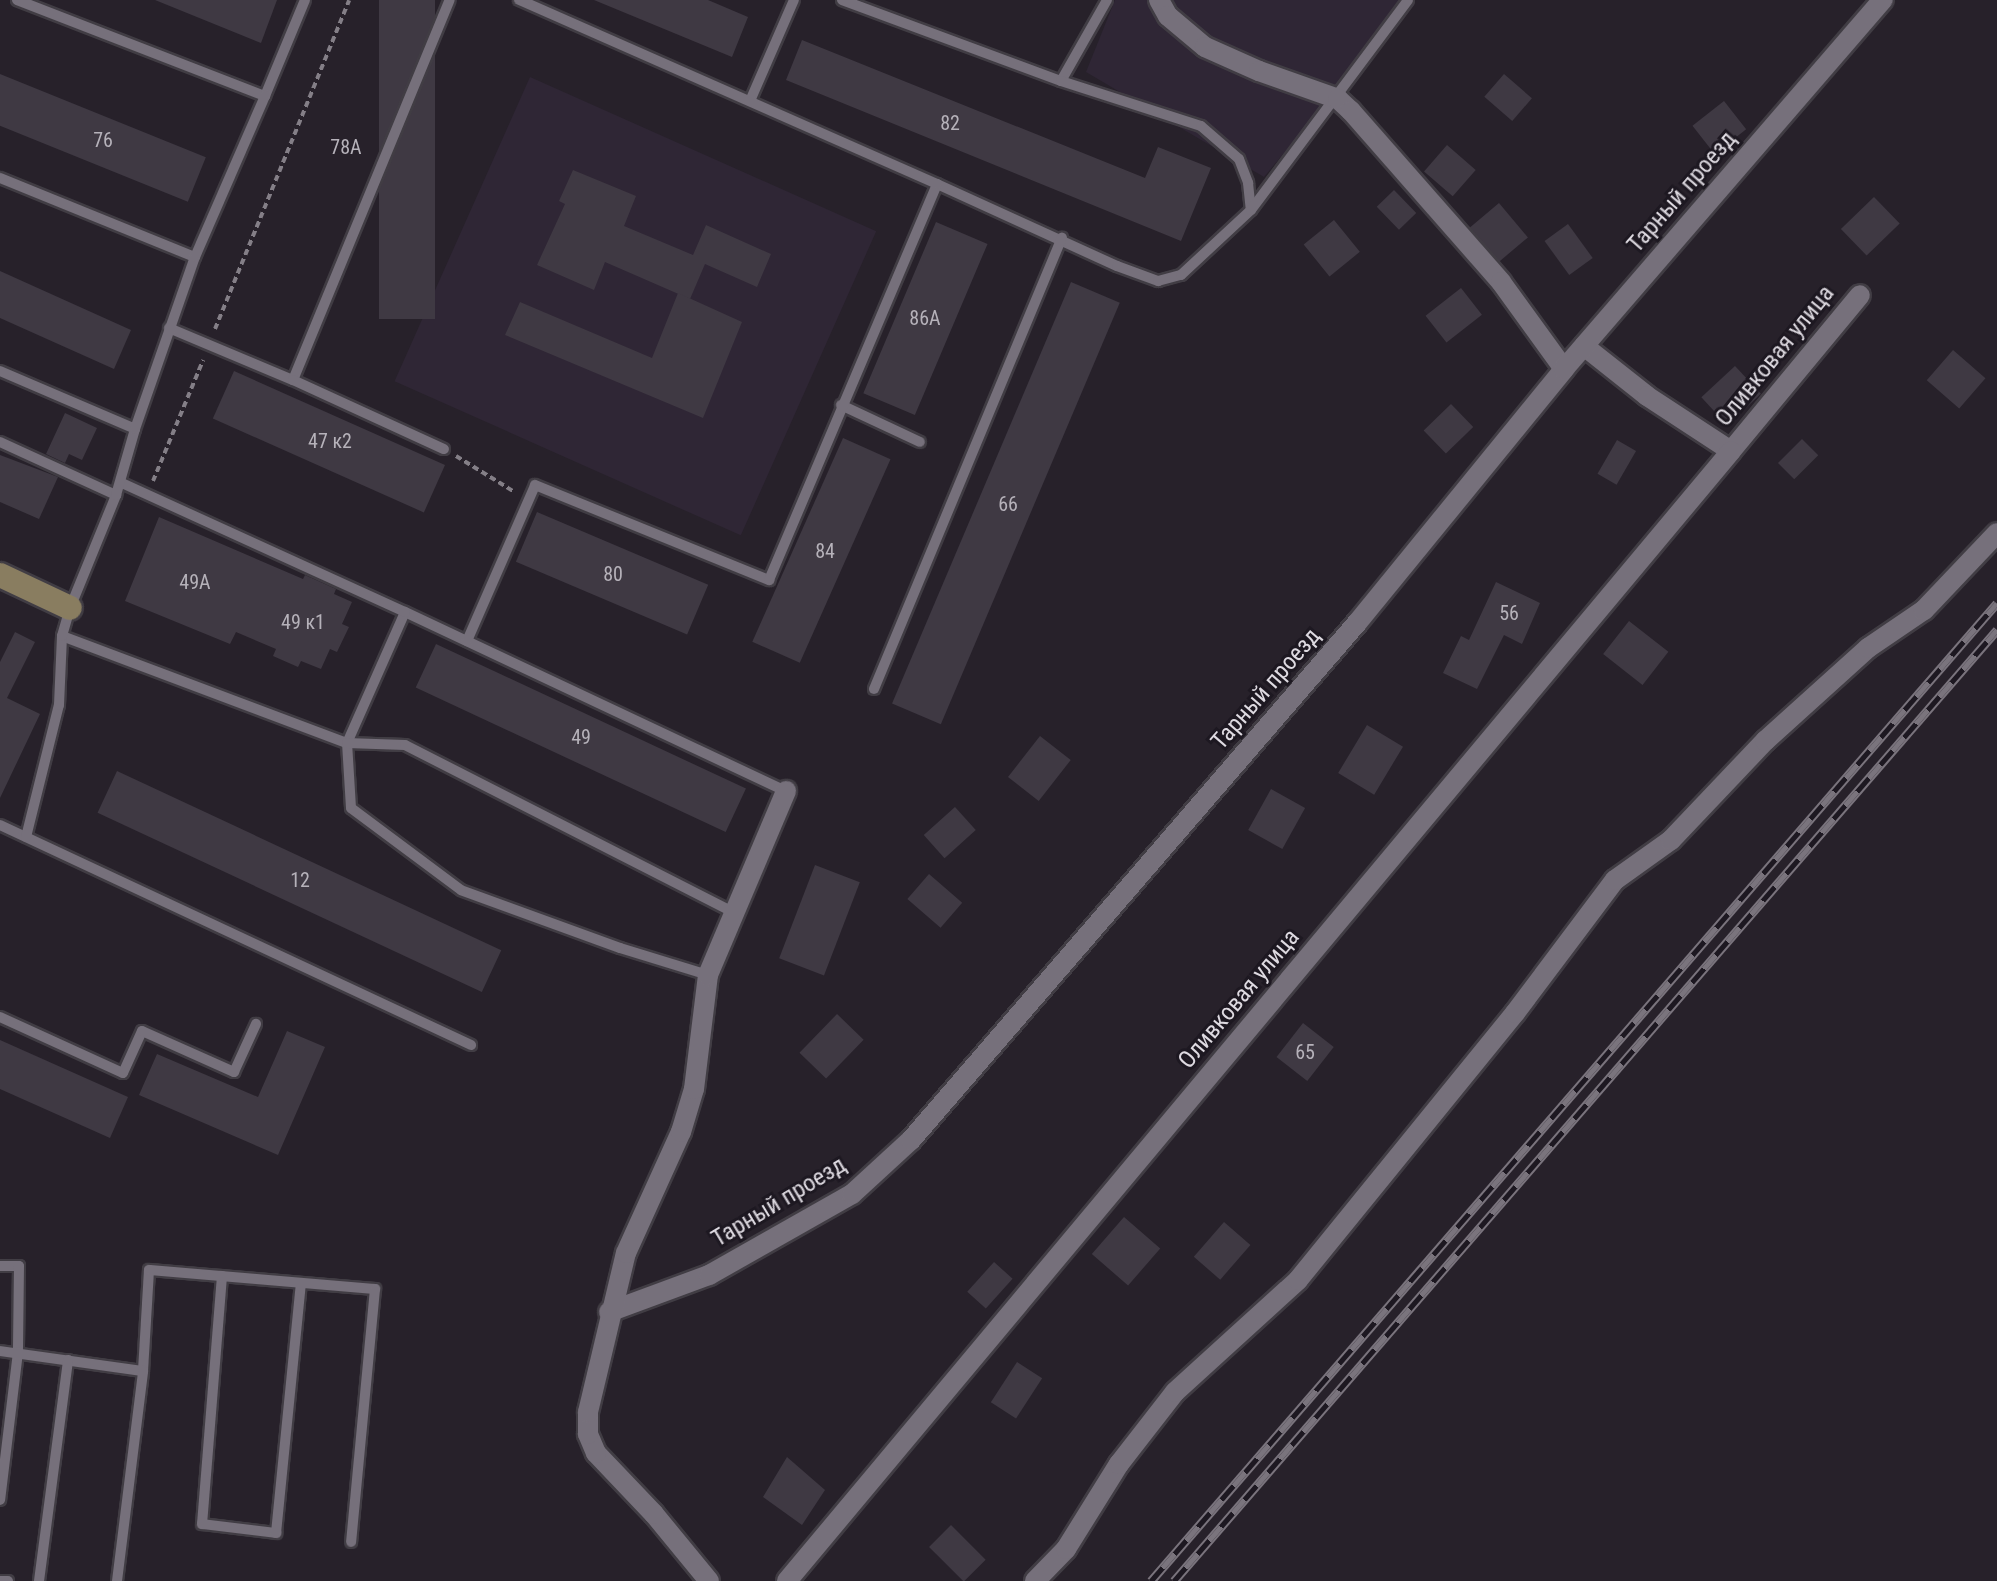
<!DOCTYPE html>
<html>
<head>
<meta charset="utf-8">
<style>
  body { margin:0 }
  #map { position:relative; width:1997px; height:1581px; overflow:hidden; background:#27212a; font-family:"Roboto Condensed",sans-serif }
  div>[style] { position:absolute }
  .built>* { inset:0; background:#2f2635; transform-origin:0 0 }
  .building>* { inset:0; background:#3f3943; transform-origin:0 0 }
  .path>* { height:4px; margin-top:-2px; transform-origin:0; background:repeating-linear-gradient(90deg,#847f87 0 6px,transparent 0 10px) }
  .roads { filter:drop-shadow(2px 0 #413d44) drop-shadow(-2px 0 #413d44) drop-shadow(0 2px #413d44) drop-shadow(0 -2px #413d44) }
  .lane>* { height:10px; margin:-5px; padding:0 5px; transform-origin:5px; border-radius:5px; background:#76707b }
  .street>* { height:20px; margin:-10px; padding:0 10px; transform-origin:10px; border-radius:10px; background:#76707b }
  .secondary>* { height:24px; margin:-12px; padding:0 12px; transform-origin:12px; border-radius:12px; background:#897d60 }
  .rail>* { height:9px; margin-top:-4.5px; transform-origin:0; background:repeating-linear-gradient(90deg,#1d1821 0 18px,#7a747d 0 36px); box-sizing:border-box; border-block:2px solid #7a747d }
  span { translate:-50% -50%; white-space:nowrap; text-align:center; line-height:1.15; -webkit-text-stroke:6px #1d1821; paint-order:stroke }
  .number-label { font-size:20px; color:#b6b2ba }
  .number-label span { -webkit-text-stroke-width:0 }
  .street-label { font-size:24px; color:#dedae1 }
</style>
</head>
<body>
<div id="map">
  <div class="built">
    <div style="clip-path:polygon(1115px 0,1412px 0,1264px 177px,1086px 72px)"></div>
    <div style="left:530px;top:77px;width:379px;height:333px;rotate:24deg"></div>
  </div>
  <div class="building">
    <div style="clip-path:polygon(155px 0,277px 0,261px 43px)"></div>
    <div style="left:379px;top:0;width:56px;height:319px"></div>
    <div style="clip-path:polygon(594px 0,708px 0,748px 17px,732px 57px)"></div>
    <div style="clip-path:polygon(802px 40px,1145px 178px,1158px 147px,1211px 168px,1181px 241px,786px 80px)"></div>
    <div style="left:0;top:74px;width:222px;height:48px;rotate:22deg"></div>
    <div style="left:1504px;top:74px;width:37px;height:30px;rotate:41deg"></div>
    <div style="left:1724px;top:101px;width:36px;height:40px;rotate:52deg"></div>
    <div style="left:1447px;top:145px;width:38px;height:35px;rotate:41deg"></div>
    <div style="clip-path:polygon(573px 170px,636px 196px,624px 226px,693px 255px,706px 225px,771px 254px,757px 287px,705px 264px,690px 299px,605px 262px,594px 290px,537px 265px,565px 204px,559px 201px)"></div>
    <div style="left:1394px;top:190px;width:32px;height:24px;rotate:46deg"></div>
    <div style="left:1874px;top:197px;width:37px;height:46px;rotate:46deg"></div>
    <div style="left:1499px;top:203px;width:45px;height:38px;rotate:50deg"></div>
    <div style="left:1334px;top:220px;width:41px;height:39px;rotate:51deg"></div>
    <div style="left:936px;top:222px;width:56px;height:186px;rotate:23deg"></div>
    <div style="left:1568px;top:224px;width:42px;height:29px;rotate:54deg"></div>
    <div style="clip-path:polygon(0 271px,131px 330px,114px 369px,0 318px)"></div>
    <div style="left:1071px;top:282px;width:53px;height:458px;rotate:23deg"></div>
    <div style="left:1461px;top:288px;width:34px;height:45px;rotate:52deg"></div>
    <div style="clip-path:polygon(678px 293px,742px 322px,703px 418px,505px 335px,520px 302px,652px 358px)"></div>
    <div style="left:1953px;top:350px;width:43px;height:40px;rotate:41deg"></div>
    <div style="left:1735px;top:366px;width:38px;height:46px;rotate:47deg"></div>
    <div style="left:234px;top:371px;width:231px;height:52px;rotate:24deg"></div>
    <div style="left:1451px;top:404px;width:32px;height:38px;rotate:46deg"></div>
    <div style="clip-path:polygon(65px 413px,97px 428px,82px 460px,69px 454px,65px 463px,46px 454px)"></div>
    <div style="left:843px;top:438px;width:52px;height:223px;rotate:24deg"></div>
    <div style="left:1802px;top:439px;width:23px;height:34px;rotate:45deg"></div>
    <div style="left:1617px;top:440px;width:22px;height:39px;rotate:30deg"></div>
    <div style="clip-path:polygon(0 455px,58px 477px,39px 519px,0 502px)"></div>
    <div style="left:537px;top:512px;width:186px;height:54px;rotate:23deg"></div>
    <div style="clip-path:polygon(159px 517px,303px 579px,305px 575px,336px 589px,334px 594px,352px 602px,342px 624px,349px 627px,337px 652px,330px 649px,321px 669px,301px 661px,298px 667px,273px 656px,276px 649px,236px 632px,230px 644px,125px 601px)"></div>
    <div style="clip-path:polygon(1496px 582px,1540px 603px,1522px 644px,1504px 635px,1477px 689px,1443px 673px,1461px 636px,1469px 640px)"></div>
    <div style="left:1629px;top:621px;width:50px;height:42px;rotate:38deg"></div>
    <div style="clip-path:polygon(15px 632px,35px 642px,7px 698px,40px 714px,0 798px,0 662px)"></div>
    <div style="left:436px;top:644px;width:342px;height:48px;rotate:25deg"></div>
    <div style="left:1367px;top:725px;width:42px;height:56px;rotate:31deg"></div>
    <div style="left:1040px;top:736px;width:39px;height:52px;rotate:38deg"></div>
    <div style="left:117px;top:771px;width:424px;height:46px;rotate:25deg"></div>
    <div style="left:1271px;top:789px;width:39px;height:47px;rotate:29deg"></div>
    <div style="left:955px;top:807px;width:31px;height:42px;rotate:48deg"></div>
    <div style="left:815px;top:865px;width:48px;height:100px;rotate:21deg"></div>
    <div style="left:929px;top:874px;width:44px;height:33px;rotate:41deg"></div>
    <div style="left:837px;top:1014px;width:37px;height:54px;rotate:44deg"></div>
    <div style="left:1303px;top:1023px;width:39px;height:43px;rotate:38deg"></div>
    <div style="clip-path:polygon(287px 1031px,325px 1047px,278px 1155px,139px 1095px,157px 1054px,258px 1097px)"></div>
    <div style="clip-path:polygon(0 1040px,128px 1097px,110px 1138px,0 1089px)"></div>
    <div style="left:1124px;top:1217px;width:48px;height:49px;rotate:41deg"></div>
    <div style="left:1224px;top:1222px;width:35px;height:46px;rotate:41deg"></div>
    <div style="left:994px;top:1262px;width:25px;height:40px;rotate:42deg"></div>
    <div style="left:1017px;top:1362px;width:30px;height:48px;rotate:33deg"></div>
    <div style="clip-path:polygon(787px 1457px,825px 1490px,802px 1525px,763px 1497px)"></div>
    <div style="left:951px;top:1525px;width:49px;height:31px;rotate:45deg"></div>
  </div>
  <div class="path">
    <div style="left:215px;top:329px;width:355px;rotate:-67.8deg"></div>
    <div style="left:456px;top:456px;width:67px;rotate:31.6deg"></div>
    <div style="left:153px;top:481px;width:131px;rotate:-67.5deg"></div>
  </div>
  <div class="roads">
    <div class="lane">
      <div style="left:17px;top:0;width:266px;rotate:21.2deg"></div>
      <div style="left:265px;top:96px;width:104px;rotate:-67.4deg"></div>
      <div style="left:842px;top:0;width:233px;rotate:20.3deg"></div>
      <div style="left:1061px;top:81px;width:93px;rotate:-60.4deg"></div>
      <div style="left:1061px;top:81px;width:147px;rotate:17.8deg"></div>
      <div style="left:1201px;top:126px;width:50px;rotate:41deg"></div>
      <div style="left:1239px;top:159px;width:26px;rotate:69deg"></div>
      <div style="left:1248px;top:183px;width:27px;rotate:84deg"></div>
      <div style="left:750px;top:101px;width:110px;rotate:-66.5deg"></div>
      <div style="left:0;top:178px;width:210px;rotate:22.1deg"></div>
      <div style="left:937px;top:184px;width:198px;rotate:24.5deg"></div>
      <div style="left:1117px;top:266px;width:44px;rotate:20.1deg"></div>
      <div style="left:1158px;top:281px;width:24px;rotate:-15deg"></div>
      <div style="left:1181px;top:275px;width:96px;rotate:-42.9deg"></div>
      <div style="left:1251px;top:210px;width:262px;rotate:-53.2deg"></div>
      <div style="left:169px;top:328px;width:134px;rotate:22.8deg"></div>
      <div style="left:293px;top:380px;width:411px;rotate:-67.6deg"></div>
      <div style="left:0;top:371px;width:147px;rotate:23.2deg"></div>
      <div style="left:293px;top:380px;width:166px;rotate:24.6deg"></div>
      <div style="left:841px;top:405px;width:87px;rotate:25.1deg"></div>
      <div style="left:0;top:442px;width:128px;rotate:24.6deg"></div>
      <div style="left:405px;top:612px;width:421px;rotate:25.2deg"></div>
      <div style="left:62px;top:636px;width:304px;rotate:20.6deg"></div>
      <div style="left:347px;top:743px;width:143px;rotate:-66.1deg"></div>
      <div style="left:405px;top:612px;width:313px;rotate:-155.5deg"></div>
      <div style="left:467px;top:641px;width:170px;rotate:-66.4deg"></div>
      <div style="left:535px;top:485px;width:253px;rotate:22.1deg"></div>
      <div style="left:769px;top:580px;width:430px;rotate:-67deg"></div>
      <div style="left:937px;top:184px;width:457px;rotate:-156.2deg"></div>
      <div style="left:874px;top:689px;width:489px;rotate:-67.4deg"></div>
      <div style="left:0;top:825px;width:520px;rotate:25.04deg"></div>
      <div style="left:26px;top:837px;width:136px;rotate:-76deg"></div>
      <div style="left:59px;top:705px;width:69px;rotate:-87.5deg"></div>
      <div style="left:62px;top:636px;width:29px;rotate:-74deg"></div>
      <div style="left:70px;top:608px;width:122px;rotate:-67.8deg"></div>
      <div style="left:116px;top:495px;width:69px;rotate:-73.9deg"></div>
      <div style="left:135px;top:429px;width:182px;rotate:-70.8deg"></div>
      <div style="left:195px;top:257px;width:176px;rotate:-66.5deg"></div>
      <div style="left:708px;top:975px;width:92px;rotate:-162.9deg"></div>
      <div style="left:620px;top:948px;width:169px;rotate:-160deg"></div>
      <div style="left:461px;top:890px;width:137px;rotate:-143.3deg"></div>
      <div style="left:351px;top:808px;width:65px;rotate:-93.5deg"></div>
      <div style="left:347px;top:743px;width:58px;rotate:2deg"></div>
      <div style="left:405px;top:745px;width:368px;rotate:27deg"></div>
      <div style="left:0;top:1017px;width:135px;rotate:24.5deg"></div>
      <div style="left:123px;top:1073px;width:46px;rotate:-65.7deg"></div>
      <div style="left:142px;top:1031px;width:101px;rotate:24deg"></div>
      <div style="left:234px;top:1072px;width:53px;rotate:-65.4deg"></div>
      <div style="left:0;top:1266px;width:19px"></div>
      <div style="left:19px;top:1266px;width:86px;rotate:90.7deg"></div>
      <div style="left:18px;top:1352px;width:149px;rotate:96.9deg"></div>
      <div style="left:222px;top:1276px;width:249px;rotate:94.6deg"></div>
      <div style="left:202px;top:1524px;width:75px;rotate:6.9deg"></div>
      <div style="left:276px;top:1533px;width:251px;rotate:-84.3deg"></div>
      <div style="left:0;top:1351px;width:144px;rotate:8deg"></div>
      <div style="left:143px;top:1371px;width:101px;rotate:-86.6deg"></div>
      <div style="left:149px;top:1270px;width:227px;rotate:4.8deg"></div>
      <div style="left:375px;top:1289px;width:254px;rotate:95.4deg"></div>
      <div style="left:0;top:1581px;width:8px"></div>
      <div style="left:39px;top:1581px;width:223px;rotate:-82.5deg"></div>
      <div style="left:117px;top:1581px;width:212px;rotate:-82.9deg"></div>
    </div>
    <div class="street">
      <div style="left:1159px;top:0;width:18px;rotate:61deg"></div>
      <div style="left:1168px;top:16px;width:48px;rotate:40deg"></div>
      <div style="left:1205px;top:47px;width:59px;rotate:24deg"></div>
      <div style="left:1259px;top:71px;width:84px;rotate:19.5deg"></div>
      <div style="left:1338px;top:99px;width:18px;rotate:43deg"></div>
      <div style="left:1351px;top:111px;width:227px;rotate:48.7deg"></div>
      <div style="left:1501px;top:282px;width:107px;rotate:54.1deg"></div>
      <div style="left:1584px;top:346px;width:80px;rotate:38.4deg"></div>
      <div style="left:1647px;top:396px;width:100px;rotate:33.2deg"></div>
      <div style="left:1731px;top:451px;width:202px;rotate:-50.4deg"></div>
      <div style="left:609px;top:1312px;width:107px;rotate:-20.3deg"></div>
      <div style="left:709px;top:1275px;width:164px;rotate:-29.5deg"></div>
      <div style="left:852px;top:1194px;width:80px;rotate:-42.5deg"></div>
      <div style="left:911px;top:1140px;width:683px;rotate:-49.22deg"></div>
      <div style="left:1357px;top:623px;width:328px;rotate:-50.8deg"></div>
      <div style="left:1564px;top:369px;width:488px;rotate:-49.2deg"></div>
      <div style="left:709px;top:1581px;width:87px;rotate:-129.4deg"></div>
      <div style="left:654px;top:1514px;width:84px;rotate:-133.6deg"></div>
      <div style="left:596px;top:1453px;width:21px;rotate:-113deg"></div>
      <div style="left:588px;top:1434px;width:22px;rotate:-90deg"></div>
      <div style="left:588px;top:1412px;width:163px;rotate:-76.6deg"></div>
      <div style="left:626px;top:1253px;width:133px;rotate:-65.6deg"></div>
      <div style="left:681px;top:1132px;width:45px;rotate:-73.2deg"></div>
      <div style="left:694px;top:1089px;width:115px;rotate:-83deg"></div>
      <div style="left:708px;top:975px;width:200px;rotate:-67deg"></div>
      <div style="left:787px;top:1581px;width:1472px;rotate:-50.12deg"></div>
      <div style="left:1035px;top:1581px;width:45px;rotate:-45.9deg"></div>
      <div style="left:1066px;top:1549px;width:100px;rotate:-58.1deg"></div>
      <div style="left:1119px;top:1464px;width:91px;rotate:-52.1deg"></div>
      <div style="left:1175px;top:1392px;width:166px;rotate:-42.3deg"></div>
      <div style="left:1298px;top:1280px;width:344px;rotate:-50.9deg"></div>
      <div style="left:1515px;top:1013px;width:166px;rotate:-53.1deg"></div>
      <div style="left:1615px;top:880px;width:69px;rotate:-35.5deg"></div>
      <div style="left:1671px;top:840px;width:137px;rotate:-46.5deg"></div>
      <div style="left:1765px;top:741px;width:139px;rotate:-42.1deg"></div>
      <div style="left:1868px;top:648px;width:68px;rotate:-34.2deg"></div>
      <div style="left:1924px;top:610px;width:106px;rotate:-46.5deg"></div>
    </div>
    <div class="secondary">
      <div style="left:0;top:575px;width:77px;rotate:25.2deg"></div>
    </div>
  </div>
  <div class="rail">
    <div style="left:1151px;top:1581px;width:1293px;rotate:-49.14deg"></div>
    <div style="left:1174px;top:1581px;width:1258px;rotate:-49.13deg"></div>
  </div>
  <div class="number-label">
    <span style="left:950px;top:123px">82</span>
    <span style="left:103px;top:140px">76</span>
    <span style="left:346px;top:147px">78А</span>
    <span style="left:925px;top:318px">86А</span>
    <span style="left:330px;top:441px">47 к2</span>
    <span style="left:1008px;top:504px">66</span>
    <span style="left:825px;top:551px">84</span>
    <span style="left:613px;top:574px">80</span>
    <span style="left:195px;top:582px">49А</span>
    <span style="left:1509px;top:613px">56</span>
    <span style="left:303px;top:622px">49 к1</span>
    <span style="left:581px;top:737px">49</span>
    <span style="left:300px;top:880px">12</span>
    <span style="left:1305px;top:1052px">65</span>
  </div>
  <div class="street-label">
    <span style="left:1682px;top:192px;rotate:-49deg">Тарный проезд</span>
    <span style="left:1775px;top:356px;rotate:-51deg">Оливковая улица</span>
    <span style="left:1266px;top:689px;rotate:-49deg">Тарный проезд</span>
    <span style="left:1239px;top:999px;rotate:-50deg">Оливковая улица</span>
    <span style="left:779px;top:1202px;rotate:-31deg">Тарный проезд</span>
  </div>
</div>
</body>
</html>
